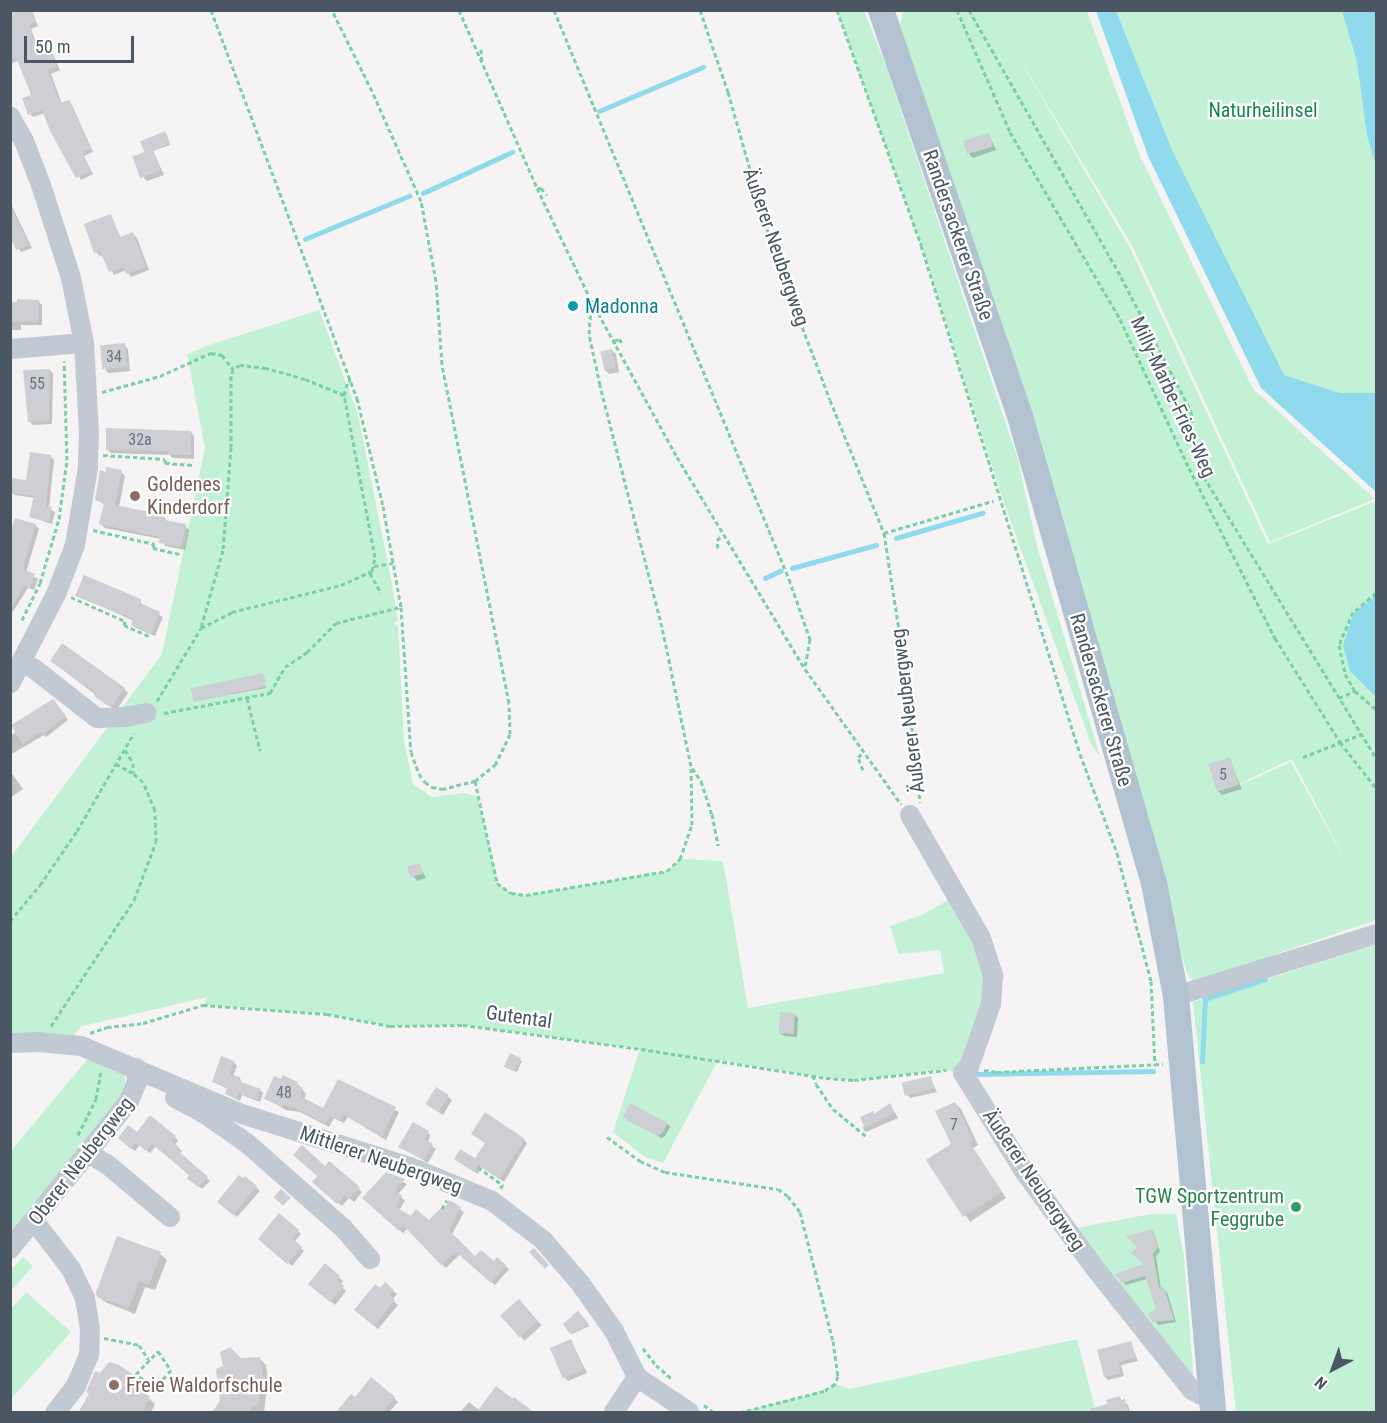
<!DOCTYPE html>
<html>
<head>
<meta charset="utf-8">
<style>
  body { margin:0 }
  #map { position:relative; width:1387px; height:1423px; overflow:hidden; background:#f5f3f3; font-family:"Roboto Condensed",sans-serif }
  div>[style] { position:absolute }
  .green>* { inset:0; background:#c3f1d5 }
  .water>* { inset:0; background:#90daee }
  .shadow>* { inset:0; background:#0003; transform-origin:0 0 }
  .stream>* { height:4.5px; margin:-2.25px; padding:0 2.25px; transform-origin:2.25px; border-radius:2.25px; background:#90daee }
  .building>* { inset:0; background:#cdcfd5; transform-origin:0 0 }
  .path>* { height:3px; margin-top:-1.5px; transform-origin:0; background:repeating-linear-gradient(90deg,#7ad0a6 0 4.5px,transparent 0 7.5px) }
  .minor>* { height:20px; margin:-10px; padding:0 10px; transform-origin:10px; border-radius:10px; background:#c1cad2 }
  .major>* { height:26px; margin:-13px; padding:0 13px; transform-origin:13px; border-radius:13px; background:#b3c2d1 }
  .dots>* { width:16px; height:16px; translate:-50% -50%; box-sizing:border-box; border:3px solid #fff; border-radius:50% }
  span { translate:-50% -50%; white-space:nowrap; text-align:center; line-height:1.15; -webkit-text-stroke:4.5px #fff; paint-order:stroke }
  .number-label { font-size:16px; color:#6b747e }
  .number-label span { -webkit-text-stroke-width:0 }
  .park-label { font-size:20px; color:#17864f }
  .street-label { font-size:20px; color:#4a5661 }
  .culture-label { font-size:20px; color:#0d838f }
  .left { translate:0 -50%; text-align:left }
  .education-label { font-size:20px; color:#785e54 }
  .leisure-label { font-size:20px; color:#27864d }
  .right { translate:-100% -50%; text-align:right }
  .frame { position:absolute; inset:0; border:12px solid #4a5661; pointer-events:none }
  .north { position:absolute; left:1303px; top:1339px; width:60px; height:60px; -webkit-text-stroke:4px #fff; paint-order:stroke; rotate:221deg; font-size:16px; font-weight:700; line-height:24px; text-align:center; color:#4a5661 }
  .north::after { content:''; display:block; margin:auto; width:21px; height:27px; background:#4a5661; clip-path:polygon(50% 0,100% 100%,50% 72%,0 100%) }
  .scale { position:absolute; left:24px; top:36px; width:110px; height:27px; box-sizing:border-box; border:3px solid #4a5661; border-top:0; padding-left:8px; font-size:18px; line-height:21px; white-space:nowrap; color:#4a5661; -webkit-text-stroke:4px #fff; paint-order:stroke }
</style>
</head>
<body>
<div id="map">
  <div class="green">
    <div style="clip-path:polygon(837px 11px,864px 11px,886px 66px,1018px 460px,1037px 546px,1100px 756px,1091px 744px,1001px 494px,926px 260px)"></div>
    <div style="clip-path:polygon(evenodd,903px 11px,1087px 11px,1140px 156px,1253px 389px,1375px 499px,1270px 542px,1133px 247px,1013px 48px,1130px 248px,1268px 544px,1376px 501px,1376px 920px,1194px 982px,1187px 974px,1149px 825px,900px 26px,903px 11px,1292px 759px,1342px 854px,1342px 855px,1291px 762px,1205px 800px,1292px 759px)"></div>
    <div style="clip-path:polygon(1116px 11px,1342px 11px,1357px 62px,1367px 136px,1376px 166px,1376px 393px,1340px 393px,1284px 375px,1173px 152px)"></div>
    <div style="clip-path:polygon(319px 310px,358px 415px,390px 574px,398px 620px,393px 623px,398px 626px,404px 740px,413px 784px,432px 797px,464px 793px,478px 797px,498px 883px,511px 893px,526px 895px,667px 871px,680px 859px,723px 861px,748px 1008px,944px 973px,940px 950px,899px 954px,890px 926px,922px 915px,957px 895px,993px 976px,963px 1073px,943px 1070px,854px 1080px,826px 1078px,718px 1060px,663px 1163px,645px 1157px,613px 1132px,640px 1049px,463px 1025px,390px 1026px,327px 1014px,203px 1005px,208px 997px,82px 1026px,72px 1037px,11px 1035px,11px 857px,162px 654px,205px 448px,187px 354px,209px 345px)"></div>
    <div style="clip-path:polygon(1376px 945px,1376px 1412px,1236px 1412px,1193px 1002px)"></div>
    <div style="clip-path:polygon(90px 1056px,123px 1070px,127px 1090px,11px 1234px,11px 1151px)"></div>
    <div style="clip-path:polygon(1151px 1214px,1176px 1214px,1184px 1257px,1194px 1384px,1076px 1228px)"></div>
    <div style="clip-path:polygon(23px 1257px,33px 1266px,11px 1291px,11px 1270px)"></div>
    <div style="clip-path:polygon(26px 1292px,71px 1332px,11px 1399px,11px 1309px)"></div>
    <div style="clip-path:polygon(1077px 1339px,1096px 1412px,741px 1412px,824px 1391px,835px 1384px,850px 1389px)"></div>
  </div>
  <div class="water">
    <div style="clip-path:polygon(1096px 11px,1116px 11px,1173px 152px,1284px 375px,1340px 393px,1376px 393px,1376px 492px,1261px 388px,1148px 156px)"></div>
    <div style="clip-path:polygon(1342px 11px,1376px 11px,1376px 166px,1367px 136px,1357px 62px)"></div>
    <div style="clip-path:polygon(1376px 596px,1376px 697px,1350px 671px,1343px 645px,1354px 613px)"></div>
  </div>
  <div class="shadow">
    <div style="clip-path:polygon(10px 10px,34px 10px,32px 11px,38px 26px,31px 29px,39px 50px,48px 46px,51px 50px,60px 70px,51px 74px,62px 104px,69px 101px,72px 105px,93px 152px,84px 156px,93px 174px,81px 180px,45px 113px,33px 117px,30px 114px,33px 96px,19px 60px,10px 64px)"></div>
    <div style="clip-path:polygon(166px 134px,170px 145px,153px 151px,164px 175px,147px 181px,143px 177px,147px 153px)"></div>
    <div style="clip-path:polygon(989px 135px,996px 150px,973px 158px,969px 154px)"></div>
    <div style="clip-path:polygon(10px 202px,32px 248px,21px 252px,15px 242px,10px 244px)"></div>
    <div style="clip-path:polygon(110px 215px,121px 238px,133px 234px,137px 238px,149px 270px,131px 277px,126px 270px,114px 275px,104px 254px,100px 256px,96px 252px)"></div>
    <div style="clip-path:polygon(38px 301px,42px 305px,42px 325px,21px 325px,21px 330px,10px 330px,10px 304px)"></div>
    <div style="clip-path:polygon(124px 345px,128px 349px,130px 371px,108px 373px,105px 369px)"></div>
    <div style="clip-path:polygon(612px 350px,616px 354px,619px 372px,609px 374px,605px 370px)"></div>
    <div style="clip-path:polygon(50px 370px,53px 374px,52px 424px,33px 425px,29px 421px)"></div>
    <div style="clip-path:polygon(191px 432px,194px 436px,194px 459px,173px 458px,170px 455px,111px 453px,107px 449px)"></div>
    <div style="clip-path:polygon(50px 456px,54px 460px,49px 508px,55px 512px,52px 524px,31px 517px,35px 498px,15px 495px,11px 492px,28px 481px)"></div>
    <div style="clip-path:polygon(121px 472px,125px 476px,119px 507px,164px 517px,167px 522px,185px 526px,189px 530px,185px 550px,165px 546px,161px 539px,105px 528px,101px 524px,105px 505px,96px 499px)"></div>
    <div style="clip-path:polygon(35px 525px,39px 529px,26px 572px,38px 579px,34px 590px,28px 588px,10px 616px,10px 563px)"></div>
    <div style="clip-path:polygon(77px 595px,140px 600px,143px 607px,163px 617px,155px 636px,136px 628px,132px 625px,134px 621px)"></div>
    <div style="clip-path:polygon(58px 666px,124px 689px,128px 693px,117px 709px,114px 709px)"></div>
    <div style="clip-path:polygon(264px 677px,266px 688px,195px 701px)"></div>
    <div style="clip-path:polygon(56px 704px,68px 720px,46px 737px,44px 735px,10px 755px,10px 736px)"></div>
    <div style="clip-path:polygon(1229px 759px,1242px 789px,1222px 795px,1218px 791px)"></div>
    <div style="clip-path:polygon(10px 771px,23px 789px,10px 798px)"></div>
    <div style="clip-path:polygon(419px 865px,426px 878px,417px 881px,414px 877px)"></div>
    <div style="clip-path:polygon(794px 1014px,798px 1018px,797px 1037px,784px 1036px,780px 1033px)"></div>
    <div style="clip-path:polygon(511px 1055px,522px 1061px,517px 1072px,507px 1068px)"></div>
    <div style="clip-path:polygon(234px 1062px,237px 1066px,233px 1076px,240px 1078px,242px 1084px,260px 1090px,263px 1093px,260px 1102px,242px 1095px,240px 1101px,230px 1096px,227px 1093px,228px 1089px,213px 1082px)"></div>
    <div style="clip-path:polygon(930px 1078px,937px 1092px,910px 1098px,906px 1094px)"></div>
    <div style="clip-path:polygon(339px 1081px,399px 1112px,386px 1140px,348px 1117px,344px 1123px,334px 1118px,329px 1127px,300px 1112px,286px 1110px,266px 1099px,297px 1083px,306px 1094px,304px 1100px,324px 1110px)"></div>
    <div style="clip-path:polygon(437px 1089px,452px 1100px,443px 1115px,431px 1107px)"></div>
    <div style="clip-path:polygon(955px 1103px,961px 1109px,978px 1145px,973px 1148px,1006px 1198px,970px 1222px,929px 1160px,952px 1145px)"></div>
    <div style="clip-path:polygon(631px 1105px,668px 1124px,670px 1127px,665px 1136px,662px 1138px,628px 1120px,625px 1117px)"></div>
    <div style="clip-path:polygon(890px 1105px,898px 1118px,866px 1132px,863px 1129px,875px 1115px)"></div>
    <div style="clip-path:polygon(426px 1131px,430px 1135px,428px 1143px,436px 1149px,428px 1163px,400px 1147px)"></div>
    <div style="clip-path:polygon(137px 1134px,174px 1137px,178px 1140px,175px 1145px,182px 1151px,179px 1154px,210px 1181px,202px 1189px,189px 1178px,191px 1176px,156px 1146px,150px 1153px,140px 1145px,135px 1151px,123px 1141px)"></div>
    <div style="clip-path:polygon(524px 1140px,527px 1143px,504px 1182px,482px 1167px,478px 1174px,459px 1162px,476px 1160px)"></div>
    <div style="clip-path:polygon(330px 1163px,362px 1192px,354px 1202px,349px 1198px,342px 1206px,317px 1185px)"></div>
    <div style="clip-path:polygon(386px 1174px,407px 1184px,398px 1194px,405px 1201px,399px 1210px,412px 1218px,429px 1222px,444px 1212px,449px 1202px,464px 1212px,452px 1234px,475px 1258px,494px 1263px,497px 1259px,509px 1269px,495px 1285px,460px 1254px,446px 1268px,408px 1228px,403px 1233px,364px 1198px)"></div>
    <div style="clip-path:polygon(256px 1187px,260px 1191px,237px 1217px,223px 1205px)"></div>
    <div style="clip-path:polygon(298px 1231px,301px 1234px,294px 1242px,304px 1251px,292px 1266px,263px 1242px)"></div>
    <div style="clip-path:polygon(1153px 1231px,1160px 1251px,1156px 1257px,1161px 1289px,1167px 1292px,1176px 1322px,1158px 1325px,1155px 1321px,1158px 1310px,1147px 1279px,1126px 1285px,1123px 1282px,1146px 1265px)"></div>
    <div style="clip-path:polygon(160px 1254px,167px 1260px,155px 1290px,145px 1287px,135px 1314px,105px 1302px,98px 1296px)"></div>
    <div style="clip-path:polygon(325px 1265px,343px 1281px,340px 1285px,346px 1291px,335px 1305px,314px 1287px)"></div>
    <div style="clip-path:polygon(380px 1290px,393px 1291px,397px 1294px,392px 1300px,398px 1305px,378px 1329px,360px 1314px)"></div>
    <div style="left:519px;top:1301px;width:33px;height:23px;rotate:47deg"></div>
    <div style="clip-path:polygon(577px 1313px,589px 1326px,572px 1334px,571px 1333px)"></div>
    <div style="clip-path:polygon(571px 1341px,587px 1373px,568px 1381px,564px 1377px)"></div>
    <div style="clip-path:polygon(1130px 1342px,1138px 1361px,1121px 1365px,1124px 1376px,1108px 1380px,1105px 1377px)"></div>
    <div style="clip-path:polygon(240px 1359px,260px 1359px,266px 1365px,270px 1394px,266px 1395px,264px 1412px,210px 1412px,216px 1409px)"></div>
    <div style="clip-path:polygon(138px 1380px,145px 1387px,146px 1396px,155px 1404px,151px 1412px,80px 1412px)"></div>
    <div style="clip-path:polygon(496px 1388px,524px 1406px,528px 1412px,460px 1412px,469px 1402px,479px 1410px)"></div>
    <div style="clip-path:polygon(394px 1398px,398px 1402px,389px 1412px,342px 1412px,355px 1399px)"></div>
    <div style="clip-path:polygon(1119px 1398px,1128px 1405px,1130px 1412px,1111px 1412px)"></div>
  </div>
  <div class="stream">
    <div style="left:599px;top:111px;width:113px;rotate:-22.9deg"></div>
    <div style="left:423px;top:193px;width:98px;rotate:-24.7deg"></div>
    <div style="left:305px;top:239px;width:113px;rotate:-22.5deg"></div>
    <div style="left:896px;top:538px;width:90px;rotate:-16.2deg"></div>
    <div style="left:792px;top:568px;width:87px;rotate:-15.3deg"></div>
    <div style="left:765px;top:578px;width:17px;rotate:-25deg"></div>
    <div style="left:1202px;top:1062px;width:63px;rotate:-87.3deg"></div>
    <div style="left:1205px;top:999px;width:63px;rotate:-18.4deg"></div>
    <div style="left:977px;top:1074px;width:176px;rotate:-1deg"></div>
  </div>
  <div class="building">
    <div style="clip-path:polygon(10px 10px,31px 10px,36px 22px,29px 25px,38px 49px,48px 44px,57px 67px,48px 70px,60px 103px,69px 100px,91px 148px,82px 153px,91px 171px,76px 178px,50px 131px,42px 110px,28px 115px,22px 98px,31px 95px,16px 57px,10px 59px)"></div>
    <div style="left:165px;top:131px;width:13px;height:27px;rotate:67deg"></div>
    <div style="left:989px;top:133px;width:14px;height:27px;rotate:73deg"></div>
    <div style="left:153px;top:149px;width:23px;height:22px;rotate:70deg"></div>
    <div style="clip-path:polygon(10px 206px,29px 245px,16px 250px,10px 235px)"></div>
    <div style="clip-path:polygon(111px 214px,120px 237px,133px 232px,146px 267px,126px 274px,123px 267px,109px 272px,100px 251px,94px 253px,84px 224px)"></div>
    <div style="clip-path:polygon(17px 299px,39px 300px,38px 322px,10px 321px,10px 302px,17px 302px)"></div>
    <div style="left:125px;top:343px;width:24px;height:25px;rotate:85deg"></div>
    <div style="left:612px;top:349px;width:19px;height:12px;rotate:78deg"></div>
    <div style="clip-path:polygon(50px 369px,49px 421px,28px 422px,23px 370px)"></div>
    <div style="clip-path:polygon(106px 428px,191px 431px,191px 455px,168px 455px,168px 451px,106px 450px)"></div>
    <div style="clip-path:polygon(30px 452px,51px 455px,46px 506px,52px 507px,49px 522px,29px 517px,34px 496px,10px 493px,11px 478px,26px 480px)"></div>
    <div style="clip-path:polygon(106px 467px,122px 470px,115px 505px,165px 515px,164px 520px,186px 524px,181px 547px,159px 543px,160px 537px,99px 524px,104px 503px,95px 500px,100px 470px,106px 472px)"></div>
    <div style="clip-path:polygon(15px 518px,36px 524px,23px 569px,35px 574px,30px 588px,24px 585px,10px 612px,10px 533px)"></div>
    <div style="clip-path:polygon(84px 575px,141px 599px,140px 603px,160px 612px,152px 634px,131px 625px,133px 619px,75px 596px)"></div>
    <div style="clip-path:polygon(62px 643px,125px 688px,113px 705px,108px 706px,94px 696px,96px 693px,50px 661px)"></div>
    <div style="left:263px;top:673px;width:14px;height:74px;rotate:78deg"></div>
    <div style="clip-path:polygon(53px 699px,66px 716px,42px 735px,40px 732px,22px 744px,11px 725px)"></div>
    <div style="left:1230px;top:757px;width:29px;height:23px;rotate:72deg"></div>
    <div style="left:420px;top:863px;width:11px;height:13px;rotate:75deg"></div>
    <div style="left:780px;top:1012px;width:15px;height:21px;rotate:4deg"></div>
    <div style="left:510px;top:1053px;width:12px;height:15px;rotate:24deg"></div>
    <div style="clip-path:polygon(221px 1056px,234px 1061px,230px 1074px,240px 1077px,239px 1081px,261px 1089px,257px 1100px,239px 1093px,237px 1099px,225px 1094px,227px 1087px,212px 1082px)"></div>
    <div style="clip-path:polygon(283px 1075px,298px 1082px,296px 1085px,303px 1088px,300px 1096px,323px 1108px,338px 1079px,396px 1107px,382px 1137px,344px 1115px,339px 1121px,330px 1116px,325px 1124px,295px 1108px,283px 1105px,282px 1107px,264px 1099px,274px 1076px,281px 1079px)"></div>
    <div style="left:931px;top:1076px;width:13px;height:30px;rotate:77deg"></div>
    <div style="left:436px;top:1087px;width:15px;height:20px;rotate:32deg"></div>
    <div style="clip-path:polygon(955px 1102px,973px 1140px,969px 1142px,1002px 1192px,963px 1217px,926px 1160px,951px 1144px,935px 1111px)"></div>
    <div style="clip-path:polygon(630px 1103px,668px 1123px,662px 1133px,658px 1136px,623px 1117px)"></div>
    <div style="clip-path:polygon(890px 1103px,895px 1113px,861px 1129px,864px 1126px,860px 1117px,873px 1111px,874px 1114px)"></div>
    <div style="clip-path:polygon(485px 1112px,525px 1139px,500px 1179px,478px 1165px,474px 1172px,454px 1159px,460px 1149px,475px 1158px,485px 1143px,471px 1134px)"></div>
    <div style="clip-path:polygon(150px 1115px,176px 1136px,172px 1141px,179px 1147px,177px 1150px,208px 1177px,198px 1187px,187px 1178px,189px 1175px,152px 1144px,146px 1151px,136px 1143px,131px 1149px,118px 1138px,128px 1125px,137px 1132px)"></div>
    <div style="clip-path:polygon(413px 1122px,429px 1131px,424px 1139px,433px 1144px,424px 1160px,398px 1147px)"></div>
    <div style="clip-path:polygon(302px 1145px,325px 1166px,329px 1161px,360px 1187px,349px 1199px,345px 1195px,337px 1204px,312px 1182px,317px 1176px,293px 1155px)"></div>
    <div style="clip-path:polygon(386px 1172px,405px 1179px,395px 1190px,402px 1196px,396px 1207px,411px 1216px,416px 1209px,429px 1220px,441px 1208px,444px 1210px,449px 1200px,461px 1207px,449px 1230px,475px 1256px,481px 1250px,494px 1261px,497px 1257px,506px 1265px,491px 1283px,456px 1252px,441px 1265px,403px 1225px,399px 1231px,362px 1198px)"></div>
    <div style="clip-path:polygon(239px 1175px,243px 1178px,245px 1176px,257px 1186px,233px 1215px,217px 1202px)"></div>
    <div style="left:281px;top:1189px;width:13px;height:11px;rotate:42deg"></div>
    <div style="clip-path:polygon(279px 1213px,299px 1230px,292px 1238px,302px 1247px,287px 1264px,258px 1239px)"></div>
    <div style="clip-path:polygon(1153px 1229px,1158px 1247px,1153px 1254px,1159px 1288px,1164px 1287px,1174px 1320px,1153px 1322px,1148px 1314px,1156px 1309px,1145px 1276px,1122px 1283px,1115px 1274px,1144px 1264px,1131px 1253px,1137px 1247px,1126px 1236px)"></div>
    <div style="clip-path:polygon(117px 1236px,161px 1252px,149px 1285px,139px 1281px,129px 1308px,97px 1297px,96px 1292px)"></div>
    <div style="clip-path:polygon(534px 1248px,549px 1265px,545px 1269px,529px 1252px)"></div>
    <div style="clip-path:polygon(325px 1263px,340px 1276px,337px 1280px,344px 1286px,330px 1302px,308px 1284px)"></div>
    <div style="clip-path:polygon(385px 1282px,394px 1290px,389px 1295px,395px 1300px,374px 1326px,354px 1310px,375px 1284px,380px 1288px)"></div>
    <div style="left:519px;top:1299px;width:29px;height:25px;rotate:49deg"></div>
    <div style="clip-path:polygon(578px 1311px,589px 1324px,570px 1334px,563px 1324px)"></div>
    <div style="left:571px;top:1339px;width:33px;height:23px;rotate:67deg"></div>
    <div style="clip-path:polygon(1131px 1341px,1136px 1357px,1119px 1362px,1121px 1373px,1104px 1377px,1097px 1350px)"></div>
    <div style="clip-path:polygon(230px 1347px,241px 1358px,260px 1357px,265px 1389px,260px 1389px,258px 1406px,252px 1407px,249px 1413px,212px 1413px,220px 1400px,216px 1369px,223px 1366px,220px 1352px)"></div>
    <div style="clip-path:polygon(109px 1362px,119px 1365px,139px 1379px,141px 1390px,150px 1397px,143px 1413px,78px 1413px,89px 1394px,86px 1392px,95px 1371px,100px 1373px)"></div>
    <div style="clip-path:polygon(371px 1377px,395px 1397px,382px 1413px,335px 1413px,351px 1394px,355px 1397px)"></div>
    <div style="clip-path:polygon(496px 1386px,513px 1399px,514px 1397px,535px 1413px,476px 1413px)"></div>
    <div style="clip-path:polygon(1120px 1396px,1121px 1400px,1125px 1399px,1128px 1413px,1091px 1413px,1090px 1409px,1107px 1404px,1106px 1400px)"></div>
  </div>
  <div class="path">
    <div style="left:211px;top:10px;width:415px;rotate:69.4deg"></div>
    <div style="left:357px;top:398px;width:111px;rotate:76.5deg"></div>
    <div style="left:383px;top:506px;width:103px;rotate:79.9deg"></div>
    <div style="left:401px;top:607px;width:145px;rotate:86.1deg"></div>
    <div style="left:411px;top:752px;width:23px;rotate:70deg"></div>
    <div style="left:419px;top:774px;width:10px;rotate:53deg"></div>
    <div style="left:425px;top:782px;width:9px;rotate:36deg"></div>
    <div style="left:432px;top:787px;width:10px;rotate:11deg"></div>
    <div style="left:442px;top:789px;width:34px;rotate:-14deg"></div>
    <div style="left:475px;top:781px;width:26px;rotate:-39deg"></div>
    <div style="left:495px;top:765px;width:34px;rotate:-64deg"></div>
    <div style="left:510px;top:734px;width:31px;rotate:-92deg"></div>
    <div style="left:509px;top:703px;width:346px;rotate:-101.2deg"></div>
    <div style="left:442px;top:364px;width:83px;rotate:-94.1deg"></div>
    <div style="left:436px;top:281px;width:81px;rotate:-100.6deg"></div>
    <div style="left:421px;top:201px;width:120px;rotate:-114deg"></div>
    <div style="left:372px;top:91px;width:90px;rotate:-116.3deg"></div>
    <div style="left:459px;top:10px;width:194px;rotate:66.3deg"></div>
    <div style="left:537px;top:188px;width:124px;rotate:64.3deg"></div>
    <div style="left:591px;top:300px;width:179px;rotate:61.3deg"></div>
    <div style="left:677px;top:457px;width:248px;rotate:58.9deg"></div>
    <div style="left:805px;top:669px;width:166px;rotate:54.6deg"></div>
    <div style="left:554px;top:10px;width:616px;rotate:67.56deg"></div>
    <div style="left:789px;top:579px;width:64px;rotate:70.7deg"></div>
    <div style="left:810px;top:639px;width:28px;rotate:100deg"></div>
    <div style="left:700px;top:10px;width:87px;rotate:71.1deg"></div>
    <div style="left:728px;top:92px;width:164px;rotate:74.1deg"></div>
    <div style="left:773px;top:250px;width:160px;rotate:69.2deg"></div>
    <div style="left:830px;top:400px;width:144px;rotate:67.9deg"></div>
    <div style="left:884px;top:533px;width:144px;rotate:81.2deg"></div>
    <div style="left:906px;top:675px;width:128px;rotate:83.7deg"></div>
    <div style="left:837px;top:10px;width:250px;rotate:70.3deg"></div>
    <div style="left:921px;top:245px;width:533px;rotate:72.65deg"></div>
    <div style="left:1080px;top:754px;width:106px;rotate:69.5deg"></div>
    <div style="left:1117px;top:853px;width:132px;rotate:75.1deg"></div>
    <div style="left:1151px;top:981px;width:84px;rotate:87.3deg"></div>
    <div style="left:957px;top:10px;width:133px;rotate:66.5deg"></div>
    <div style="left:1010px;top:132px;width:217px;rotate:59.5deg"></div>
    <div style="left:1120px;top:319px;width:164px;rotate:65.2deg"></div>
    <div style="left:1189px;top:468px;width:191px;rotate:63.2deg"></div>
    <div style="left:1275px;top:638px;width:123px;rotate:58deg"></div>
    <div style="left:1340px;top:742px;width:58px;rotate:52deg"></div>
    <div style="left:969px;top:10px;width:307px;rotate:60.3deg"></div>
    <div style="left:1121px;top:277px;width:151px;rotate:62.4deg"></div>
    <div style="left:1191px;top:411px;width:53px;rotate:84.6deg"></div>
    <div style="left:1196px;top:464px;width:345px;rotate:58.5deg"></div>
    <div style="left:481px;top:49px;width:15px;rotate:86deg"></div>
    <div style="left:538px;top:188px;width:3px"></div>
    <div style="left:541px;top:188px;width:9px;rotate:49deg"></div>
    <div style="left:614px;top:341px;width:5px;rotate:-22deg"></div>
    <div style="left:619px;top:339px;width:8px;rotate:50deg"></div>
    <div style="left:102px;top:392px;width:60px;rotate:-15.4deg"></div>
    <div style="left:160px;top:376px;width:56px;rotate:-24.3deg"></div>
    <div style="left:211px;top:353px;width:11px;rotate:10deg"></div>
    <div style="left:222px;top:355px;width:18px;rotate:52deg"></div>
    <div style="left:344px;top:395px;width:15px;rotate:-74deg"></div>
    <div style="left:348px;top:381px;width:3px;rotate:-18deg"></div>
    <div style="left:103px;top:455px;width:62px;rotate:3.7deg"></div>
    <div style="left:165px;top:459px;width:4px;rotate:90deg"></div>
    <div style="left:165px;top:463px;width:28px;rotate:4deg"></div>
    <div style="left:93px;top:530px;width:63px;rotate:12.9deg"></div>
    <div style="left:154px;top:544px;width:4px;rotate:104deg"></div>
    <div style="left:153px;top:548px;width:28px;rotate:13deg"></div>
    <div style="left:884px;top:533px;width:114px;rotate:-16.4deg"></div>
    <div style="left:718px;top:548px;width:8px;rotate:-97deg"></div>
    <div style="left:717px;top:540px;width:8px;rotate:-40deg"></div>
    <div style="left:374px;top:566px;width:20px;rotate:-9deg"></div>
    <div style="left:370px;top:573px;width:23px;rotate:61deg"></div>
    <div style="left:1376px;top:593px;width:30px;rotate:140deg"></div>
    <div style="left:1353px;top:612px;width:36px;rotate:113deg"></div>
    <div style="left:1339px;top:645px;width:30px;rotate:78deg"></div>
    <div style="left:1345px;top:674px;width:20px;rotate:60deg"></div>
    <div style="left:1355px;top:691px;width:28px;rotate:41deg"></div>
    <div style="left:71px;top:597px;width:59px;rotate:24deg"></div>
    <div style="left:125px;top:621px;width:4px;rotate:104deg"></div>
    <div style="left:124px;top:625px;width:27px;rotate:24deg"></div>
    <div style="left:22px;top:620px;width:41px;rotate:-64.1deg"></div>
    <div style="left:40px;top:583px;width:67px;rotate:-73.5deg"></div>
    <div style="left:59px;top:519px;width:60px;rotate:-82.3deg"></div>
    <div style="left:67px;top:460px;width:99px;rotate:-91.7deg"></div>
    <div style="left:247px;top:698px;width:54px;rotate:76deg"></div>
    <div style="left:1339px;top:698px;width:17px;rotate:-24deg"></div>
    <div style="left:157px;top:701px;width:85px;rotate:-58.9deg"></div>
    <div style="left:201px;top:628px;width:35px;rotate:-27deg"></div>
    <div style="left:232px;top:612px;width:112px;rotate:-13.9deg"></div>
    <div style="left:341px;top:585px;width:34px;rotate:-24deg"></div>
    <div style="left:372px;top:571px;width:14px;rotate:-78deg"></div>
    <div style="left:375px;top:557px;width:165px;rotate:-100.8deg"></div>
    <div style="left:344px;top:395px;width:42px;rotate:-157.7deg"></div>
    <div style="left:305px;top:379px;width:41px;rotate:-164.2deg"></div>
    <div style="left:266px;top:368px;width:26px;rotate:-173deg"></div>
    <div style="left:240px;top:365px;width:8px;rotate:150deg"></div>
    <div style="left:233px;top:369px;width:7px;rotate:106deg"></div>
    <div style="left:231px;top:376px;width:71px;rotate:90deg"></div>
    <div style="left:231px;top:447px;width:103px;rotate:94.4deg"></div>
    <div style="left:223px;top:550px;width:81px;rotate:105.8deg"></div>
    <div style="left:164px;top:713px;width:108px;rotate:-10.7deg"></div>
    <div style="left:270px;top:693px;width:30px;rotate:-60deg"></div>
    <div style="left:285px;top:667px;width:27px;rotate:-34deg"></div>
    <div style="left:307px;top:652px;width:41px;rotate:-45deg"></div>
    <div style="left:336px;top:623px;width:66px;rotate:-14deg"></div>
    <div style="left:125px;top:750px;width:15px;rotate:58deg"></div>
    <div style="left:133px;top:763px;width:10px;rotate:90deg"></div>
    <div style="left:1303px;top:757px;width:63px;rotate:-21.3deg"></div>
    <div style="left:692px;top:768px;width:16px;rotate:55deg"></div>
    <div style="left:701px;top:781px;width:35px;rotate:72deg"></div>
    <div style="left:712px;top:814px;width:32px;rotate:79deg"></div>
    <div style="left:863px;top:770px;width:14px;rotate:-111deg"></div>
    <div style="left:858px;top:757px;width:6px;rotate:-39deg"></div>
    <div style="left:475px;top:781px;width:104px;rotate:77.8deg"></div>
    <div style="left:497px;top:883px;width:17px;rotate:36deg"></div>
    <div style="left:511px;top:893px;width:15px;rotate:8deg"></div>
    <div style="left:526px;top:895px;width:143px;rotate:-9.7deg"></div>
    <div style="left:667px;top:871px;width:18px;rotate:-43deg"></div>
    <div style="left:680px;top:859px;width:36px;rotate:-71deg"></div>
    <div style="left:692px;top:825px;width:59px;rotate:-91deg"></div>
    <div style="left:691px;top:766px;width:142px;rotate:-101.8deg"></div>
    <div style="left:662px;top:627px;width:250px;rotate:-104.4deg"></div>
    <div style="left:600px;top:385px;width:52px;rotate:-102.2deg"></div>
    <div style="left:589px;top:334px;width:32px;rotate:-86deg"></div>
    <div style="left:10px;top:921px;width:47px;rotate:-50.2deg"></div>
    <div style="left:40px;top:885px;width:65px;rotate:-55.6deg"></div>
    <div style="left:77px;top:831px;width:113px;rotate:-59.8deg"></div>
    <div style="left:51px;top:1026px;width:151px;rotate:-56.6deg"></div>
    <div style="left:134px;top:900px;width:62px;rotate:-69.2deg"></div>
    <div style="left:156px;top:842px;width:32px;rotate:-92deg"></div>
    <div style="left:155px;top:810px;width:30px;rotate:-113deg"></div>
    <div style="left:143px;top:782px;width:13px;rotate:-138deg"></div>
    <div style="left:133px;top:773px;width:21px;rotate:-152deg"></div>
    <div style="left:90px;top:1033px;width:18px;rotate:-19deg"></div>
    <div style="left:107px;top:1027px;width:36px;rotate:-6deg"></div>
    <div style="left:143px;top:1023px;width:63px;rotate:-16.7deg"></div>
    <div style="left:203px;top:1005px;width:124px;rotate:4.2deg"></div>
    <div style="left:327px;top:1014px;width:64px;rotate:10.8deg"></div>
    <div style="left:390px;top:1026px;width:73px;rotate:-0.8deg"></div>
    <div style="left:463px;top:1025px;width:180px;rotate:7.7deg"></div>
    <div style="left:641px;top:1049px;width:187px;rotate:8.9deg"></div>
    <div style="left:826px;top:1078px;width:28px;rotate:4deg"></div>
    <div style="left:854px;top:1080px;width:93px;rotate:-6.2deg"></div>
    <div style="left:984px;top:1070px;width:13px;rotate:9deg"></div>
    <div style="left:997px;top:1072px;width:166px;rotate:-2.8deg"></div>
    <div style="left:813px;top:1075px;width:9px;rotate:72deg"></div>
    <div style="left:816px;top:1084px;width:30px;rotate:56deg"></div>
    <div style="left:833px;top:1109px;width:43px;rotate:39.3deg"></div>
    <div style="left:78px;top:1135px;width:40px;rotate:-63.4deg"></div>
    <div style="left:96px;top:1099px;width:27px;rotate:-80deg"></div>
    <div style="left:607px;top:1137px;width:41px;rotate:36deg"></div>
    <div style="left:640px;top:1161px;width:27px;rotate:24deg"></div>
    <div style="left:665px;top:1172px;width:114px;rotate:8.6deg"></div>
    <div style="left:778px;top:1189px;width:12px;rotate:35deg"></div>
    <div style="left:788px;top:1196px;width:20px;rotate:53deg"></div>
    <div style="left:800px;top:1212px;width:133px;rotate:75.7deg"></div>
    <div style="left:833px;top:1341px;width:35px;rotate:82deg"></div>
    <div style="left:838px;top:1376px;width:9px;rotate:111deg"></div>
    <div style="left:835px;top:1384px;width:13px;rotate:148deg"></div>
    <div style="left:824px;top:1391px;width:86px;rotate:165.8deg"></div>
    <div style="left:478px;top:1167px;width:31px;rotate:36deg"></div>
    <div style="left:503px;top:1185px;width:4px;rotate:135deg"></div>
    <div style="left:442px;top:1209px;width:10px;rotate:-61deg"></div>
    <div style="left:104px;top:1338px;width:36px;rotate:11deg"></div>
    <div style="left:139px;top:1345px;width:17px;rotate:57deg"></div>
    <div style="left:643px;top:1348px;width:21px;rotate:53deg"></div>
    <div style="left:656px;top:1365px;width:20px;rotate:41deg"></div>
    <div style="left:158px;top:1351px;width:23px;rotate:56deg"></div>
    <div style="left:171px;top:1370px;width:24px;rotate:132deg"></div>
    <div style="left:155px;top:1388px;width:24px;rotate:-144deg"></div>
    <div style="left:136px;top:1374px;width:32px;rotate:-46deg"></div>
    <div style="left:704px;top:1405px;width:11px;rotate:38deg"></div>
  </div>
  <div class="minor">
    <div style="left:10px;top:116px;width:29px;rotate:61deg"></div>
    <div style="left:24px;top:141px;width:47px;rotate:68.9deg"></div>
    <div style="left:41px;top:185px;width:98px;rotate:72.1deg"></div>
    <div style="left:71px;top:278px;width:66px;rotate:78.7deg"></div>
    <div style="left:84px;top:343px;width:90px;rotate:86.8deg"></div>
    <div style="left:89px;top:433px;width:35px;rotate:92deg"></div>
    <div style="left:88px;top:468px;width:78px;rotate:99.6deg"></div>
    <div style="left:75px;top:545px;width:50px;rotate:111deg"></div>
    <div style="left:57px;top:592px;width:103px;rotate:117.1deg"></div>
    <div style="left:10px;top:349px;width:74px;rotate:-4.6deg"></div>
    <div style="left:23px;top:664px;width:11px;rotate:22deg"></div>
    <div style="left:33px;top:668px;width:81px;rotate:38deg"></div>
    <div style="left:97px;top:718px;width:27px;rotate:-2deg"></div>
    <div style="left:124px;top:717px;width:23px;rotate:-10deg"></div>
    <div style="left:910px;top:815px;width:142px;rotate:60deg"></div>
    <div style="left:981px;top:938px;width:40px;rotate:72deg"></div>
    <div style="left:993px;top:976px;width:28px;rotate:94deg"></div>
    <div style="left:991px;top:1004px;width:67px;rotate:109.2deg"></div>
    <div style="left:969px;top:1067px;width:8px;rotate:135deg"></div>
    <div style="left:963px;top:1073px;width:115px;rotate:58.1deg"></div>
    <div style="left:1024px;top:1171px;width:119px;rotate:53.9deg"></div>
    <div style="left:1094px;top:1267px;width:157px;rotate:51.5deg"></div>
    <div style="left:1192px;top:1390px;width:22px;rotate:27deg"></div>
    <div style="left:1176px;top:996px;width:209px;rotate:-17.2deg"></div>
    <div style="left:10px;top:1043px;width:29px;rotate:-2deg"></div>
    <div style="left:39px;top:1042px;width:42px;rotate:5.4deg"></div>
    <div style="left:81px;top:1046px;width:175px;rotate:22.9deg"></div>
    <div style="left:242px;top:1114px;width:176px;rotate:17.5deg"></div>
    <div style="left:410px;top:1167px;width:89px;rotate:22.5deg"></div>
    <div style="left:492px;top:1201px;width:64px;rotate:37.4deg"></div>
    <div style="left:543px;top:1240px;width:57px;rotate:49.3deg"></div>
    <div style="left:580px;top:1283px;width:59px;rotate:54.7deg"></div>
    <div style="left:614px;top:1331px;width:51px;rotate:63.4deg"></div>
    <div style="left:175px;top:1098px;width:34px;rotate:28deg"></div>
    <div style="left:205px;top:1114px;width:52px;rotate:34.9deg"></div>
    <div style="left:248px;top:1144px;width:128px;rotate:41.5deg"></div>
    <div style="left:344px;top:1229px;width:40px;rotate:49deg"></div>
    <div style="left:88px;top:1153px;width:23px;rotate:31deg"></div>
    <div style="left:108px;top:1165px;width:81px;rotate:40deg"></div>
    <div style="left:35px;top:1222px;width:59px;rotate:52.5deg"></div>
    <div style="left:71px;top:1269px;width:32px;rotate:64deg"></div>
    <div style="left:85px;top:1298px;width:31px;rotate:81deg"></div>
    <div style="left:90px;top:1329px;width:26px;rotate:92deg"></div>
    <div style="left:89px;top:1355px;width:34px;rotate:113deg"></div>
    <div style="left:76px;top:1386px;width:33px;rotate:128deg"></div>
    <div style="left:10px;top:1249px;width:190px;rotate:-51.2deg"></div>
    <div style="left:129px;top:1101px;width:21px;rotate:-67deg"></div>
    <div style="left:137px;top:1082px;width:14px;rotate:-94deg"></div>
    <div style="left:637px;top:1377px;width:63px;rotate:33.9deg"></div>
    <div style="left:614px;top:1412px;width:42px;rotate:-56.7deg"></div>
  </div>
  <div class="major">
    <div style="left:881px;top:10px;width:429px;rotate:71.1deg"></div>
    <div style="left:1020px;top:416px;width:486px;rotate:74deg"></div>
    <div style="left:1154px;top:883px;width:115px;rotate:79deg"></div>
    <div style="left:1176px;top:996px;width:418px;rotate:84.9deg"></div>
  </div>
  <div class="dots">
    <div style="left:573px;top:306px;background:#0f9aa8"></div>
    <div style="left:135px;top:496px;background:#8d6e63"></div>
    <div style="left:1296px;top:1207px;background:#2e9e5b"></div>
    <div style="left:114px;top:1385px;background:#8d6e63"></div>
  </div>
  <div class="number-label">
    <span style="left:114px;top:357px">34</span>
    <span style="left:37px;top:384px">55</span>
    <span style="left:140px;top:440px">32a</span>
    <span style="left:1223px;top:775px">5</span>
    <span style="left:284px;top:1093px">48</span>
    <span style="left:954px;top:1125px">7</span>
  </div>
  <div class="park-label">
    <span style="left:1263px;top:110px">Naturheilinsel</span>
  </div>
  <div class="street-label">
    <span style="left:958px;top:235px;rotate:71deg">Randersackerer Straße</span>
    <span style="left:776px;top:247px;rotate:71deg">Äußerer Neubergweg</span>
    <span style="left:1173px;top:397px;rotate:65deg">Milly-Marbe-Fries-Weg</span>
    <span style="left:1101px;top:700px;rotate:74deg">Randersackerer Straße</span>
    <span style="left:908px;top:711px;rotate:-97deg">Äußerer Neubergweg</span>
    <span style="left:519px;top:1017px;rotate:8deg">Gutental</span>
    <span style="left:381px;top:1160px;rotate:19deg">Mittlerer Neubergweg</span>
    <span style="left:81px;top:1161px;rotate:-52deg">Oberer Neubergweg</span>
    <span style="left:1034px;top:1180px;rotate:56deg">Äußerer Neubergweg</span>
  </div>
  <div class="culture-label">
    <span class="left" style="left:585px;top:306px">Madonna</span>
  </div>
  <div class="education-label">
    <span class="left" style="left:147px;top:496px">Goldenes<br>Kinderdorf</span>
    <span class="left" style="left:126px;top:1385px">Freie Waldorfschule</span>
  </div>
  <div class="leisure-label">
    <span class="right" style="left:1284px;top:1208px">TGW Sportzentrum<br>Feggrube</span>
  </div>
  <div class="frame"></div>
  <div class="north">N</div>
  <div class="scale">50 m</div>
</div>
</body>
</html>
